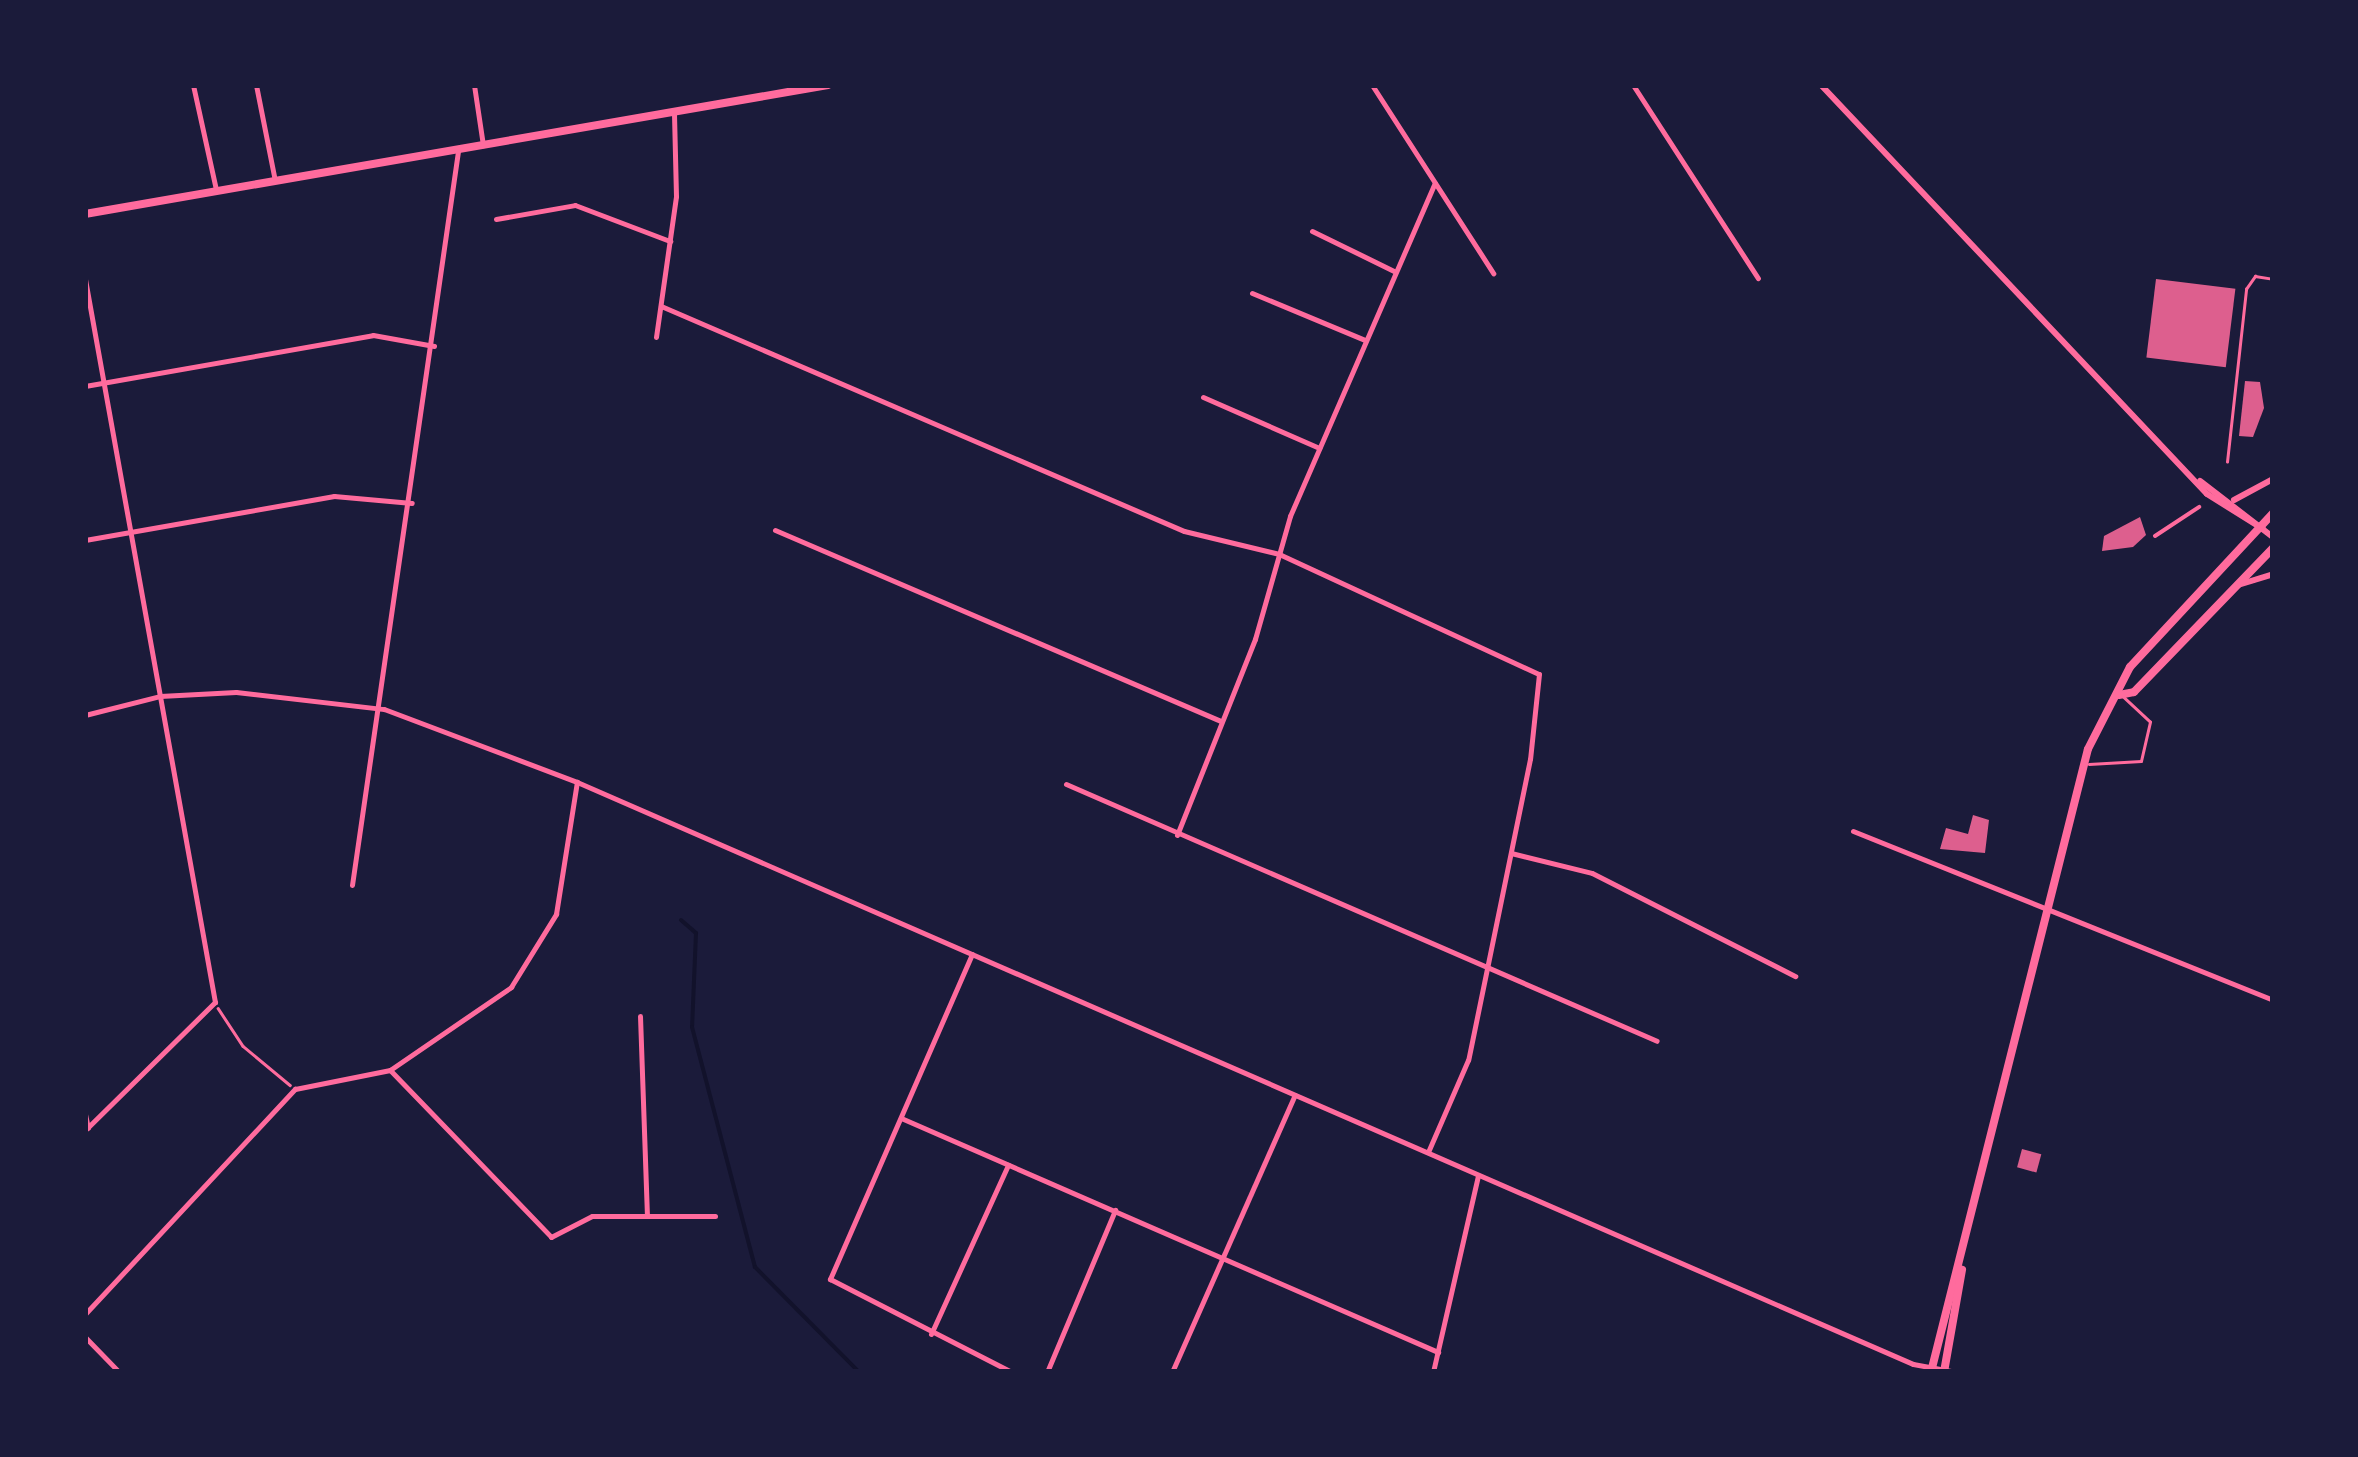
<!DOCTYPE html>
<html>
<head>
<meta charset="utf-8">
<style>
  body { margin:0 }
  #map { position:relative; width:2358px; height:1457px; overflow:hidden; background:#1b1b3a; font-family:Signika,sans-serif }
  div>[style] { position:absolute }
  .stream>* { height:4px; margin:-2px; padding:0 2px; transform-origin:2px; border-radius:2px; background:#12122b }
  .building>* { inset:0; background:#dd5f8e; transform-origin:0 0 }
  .path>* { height:2.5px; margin:-1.25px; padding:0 1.25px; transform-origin:1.25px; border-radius:1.25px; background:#ff6b9d }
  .service>* { height:2.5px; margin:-1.25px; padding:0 1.25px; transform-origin:1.25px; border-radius:1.25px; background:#ff6b9d }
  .pedestrian>* { height:4px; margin:-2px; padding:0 2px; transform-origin:2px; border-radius:2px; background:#ff6b9d }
  .minor>* { height:5px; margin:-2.5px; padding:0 2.5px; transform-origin:2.5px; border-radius:2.5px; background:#ff6b9d }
  .tertiary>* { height:6px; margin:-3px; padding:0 3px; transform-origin:3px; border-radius:3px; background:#ff6b9d }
  .secondary>* { height:8px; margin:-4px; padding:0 4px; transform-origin:4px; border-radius:4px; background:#ff6b9d }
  span { translate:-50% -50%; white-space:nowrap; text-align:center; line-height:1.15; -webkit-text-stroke:8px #1b1b3a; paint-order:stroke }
  .frame { position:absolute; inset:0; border:88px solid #1b1b3a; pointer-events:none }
</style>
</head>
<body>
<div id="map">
  <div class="stream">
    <div style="left:681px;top:920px;width:20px;rotate:41deg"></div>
    <div style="left:696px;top:933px;width:94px;rotate:92.4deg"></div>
    <div style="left:692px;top:1027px;width:248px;rotate:75.3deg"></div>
    <div style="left:755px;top:1267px;width:148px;rotate:45.3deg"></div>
  </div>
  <div class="building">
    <div style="left:2156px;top:279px;width:80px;height:79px;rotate:7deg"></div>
    <div style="clip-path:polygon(2245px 381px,2260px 382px,2264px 408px,2253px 437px,2239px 436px)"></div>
    <div style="clip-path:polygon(2140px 517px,2146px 535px,2133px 547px,2102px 551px,2104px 536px)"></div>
    <div style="clip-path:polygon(1973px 815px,1989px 820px,1985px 853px,1940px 849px,1946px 828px,1968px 834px)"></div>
    <div style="left:2022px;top:1149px;width:20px;height:19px;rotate:15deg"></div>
  </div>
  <div class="path">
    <div style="left:218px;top:1008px;width:45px;rotate:56.7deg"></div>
    <div style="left:243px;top:1046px;width:61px;rotate:39.7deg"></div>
  </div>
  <div class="service">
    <div style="left:2227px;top:462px;width:174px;rotate:-83.7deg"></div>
    <div style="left:2246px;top:289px;width:16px;rotate:-55deg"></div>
    <div style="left:2255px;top:276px;width:18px;rotate:9deg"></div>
    <div style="left:2089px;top:764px;width:52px;rotate:-3.3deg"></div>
    <div style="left:2141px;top:761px;width:40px;rotate:-77deg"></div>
    <div style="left:2150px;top:722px;width:38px;rotate:-137deg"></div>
  </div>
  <div class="pedestrian">
    <div style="left:2155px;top:536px;width:53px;rotate:-33.4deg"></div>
  </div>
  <div class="minor">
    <div style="left:193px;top:85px;width:107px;rotate:77.6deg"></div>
    <div style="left:256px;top:85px;width:98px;rotate:78.8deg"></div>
    <div style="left:474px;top:85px;width:61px;rotate:81.5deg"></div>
    <div style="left:1372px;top:85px;width:224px;rotate:57.2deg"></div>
    <div style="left:1633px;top:85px;width:230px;rotate:57.1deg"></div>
    <div style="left:496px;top:219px;width:80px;rotate:-10deg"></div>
    <div style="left:575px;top:205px;width:102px;rotate:20.8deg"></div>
    <div style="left:1312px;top:231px;width:91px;rotate:26deg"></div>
    <div style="left:85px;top:279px;width:735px;rotate:79.81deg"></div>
    <div style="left:215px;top:1002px;width:182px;rotate:135.4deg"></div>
    <div style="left:1252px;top:293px;width:122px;rotate:22.6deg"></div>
    <div style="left:661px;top:306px;width:569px;rotate:23.28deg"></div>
    <div style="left:1184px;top:531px;width:98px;rotate:13.6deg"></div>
    <div style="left:1279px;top:554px;width:286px;rotate:24.8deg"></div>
    <div style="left:1539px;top:674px;width:85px;rotate:96deg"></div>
    <div style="left:1530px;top:759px;width:307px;rotate:101.6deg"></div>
    <div style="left:1468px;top:1060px;width:100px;rotate:113.5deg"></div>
    <div style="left:656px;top:337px;width:142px;rotate:-81.9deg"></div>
    <div style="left:676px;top:196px;width:83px;rotate:-91.4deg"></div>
    <div style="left:85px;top:386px;width:292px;rotate:-10deg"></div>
    <div style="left:373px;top:335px;width:62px;rotate:10.2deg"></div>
    <div style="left:1203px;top:397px;width:127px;rotate:23.7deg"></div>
    <div style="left:775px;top:530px;width:484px;rotate:23.2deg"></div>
    <div style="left:85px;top:540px;width:253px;rotate:-10deg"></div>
    <div style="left:334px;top:496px;width:78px;rotate:5.1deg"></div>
    <div style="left:85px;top:715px;width:77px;rotate:-14.2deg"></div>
    <div style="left:160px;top:696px;width:76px;rotate:-3deg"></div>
    <div style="left:236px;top:692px;width:149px;rotate:6.6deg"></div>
    <div style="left:384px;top:709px;width:206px;rotate:20.7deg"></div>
    <div style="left:577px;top:782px;width:1457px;rotate:23.54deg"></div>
    <div style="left:1913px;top:1364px;width:44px;rotate:10.5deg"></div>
    <div style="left:1066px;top:784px;width:644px;rotate:23.5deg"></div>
    <div style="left:1853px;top:831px;width:453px;rotate:21.9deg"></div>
    <div style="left:1177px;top:835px;width:211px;rotate:-68.3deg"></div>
    <div style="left:1255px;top:639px;width:128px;rotate:-74.1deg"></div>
    <div style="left:1290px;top:516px;width:363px;rotate:-66.5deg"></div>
    <div style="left:1511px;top:853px;width:83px;rotate:13.9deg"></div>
    <div style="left:1592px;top:873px;width:228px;rotate:26.9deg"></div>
    <div style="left:352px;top:885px;width:742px;rotate:-81.78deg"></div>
    <div style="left:972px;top:954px;width:355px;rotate:113.6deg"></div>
    <div style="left:830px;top:1279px;width:204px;rotate:27.1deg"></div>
    <div style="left:640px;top:1016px;width:200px;rotate:88deg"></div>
    <div style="left:390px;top:1070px;width:232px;rotate:46deg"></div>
    <div style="left:551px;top:1237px;width:46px;rotate:-27.1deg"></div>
    <div style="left:592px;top:1216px;width:123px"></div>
    <div style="left:85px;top:1114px;width:14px;rotate:78deg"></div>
    <div style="left:901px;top:1118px;width:586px;rotate:23.55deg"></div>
    <div style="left:85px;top:1314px;width:308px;rotate:-47deg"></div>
    <div style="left:295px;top:1089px;width:97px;rotate:-11.3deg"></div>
    <div style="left:390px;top:1070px;width:147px;rotate:-34.4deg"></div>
    <div style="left:511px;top:987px;width:86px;rotate:-58.3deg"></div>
    <div style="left:556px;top:914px;width:134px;rotate:-81deg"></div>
    <div style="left:931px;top:1334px;width:186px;rotate:-65.5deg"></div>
    <div style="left:85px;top:1337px;width:49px;rotate:45.8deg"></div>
    <div style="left:1047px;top:1372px;width:176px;rotate:-67.2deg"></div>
    <div style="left:1172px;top:1372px;width:303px;rotate:-66.1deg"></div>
    <div style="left:1433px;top:1372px;width:202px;rotate:-77.1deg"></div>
  </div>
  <div class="tertiary">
    <div style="left:1821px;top:85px;width:562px;rotate:46.66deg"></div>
    <div style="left:2207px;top:494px;width:66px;rotate:32deg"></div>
    <div style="left:2200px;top:481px;width:92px;rotate:37.5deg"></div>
    <div style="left:2234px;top:500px;width:44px;rotate:-28.3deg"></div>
    <div style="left:2238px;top:585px;width:37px;rotate:-17deg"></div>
  </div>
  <div class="secondary">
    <div style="left:85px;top:214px;width:754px;rotate:-9.85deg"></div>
    <div style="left:2119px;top:695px;width:15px;rotate:-11deg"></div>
    <div style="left:2134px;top:692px;width:200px;rotate:-46deg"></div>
    <div style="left:1931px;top:1372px;width:642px;rotate:-75.86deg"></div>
    <div style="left:2088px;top:749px;width:92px;rotate:-62.9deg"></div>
    <div style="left:2130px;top:667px;width:210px;rotate:-47.1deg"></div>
    <div style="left:1944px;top:1372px;width:104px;rotate:-80deg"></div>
  </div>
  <div class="frame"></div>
</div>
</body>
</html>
